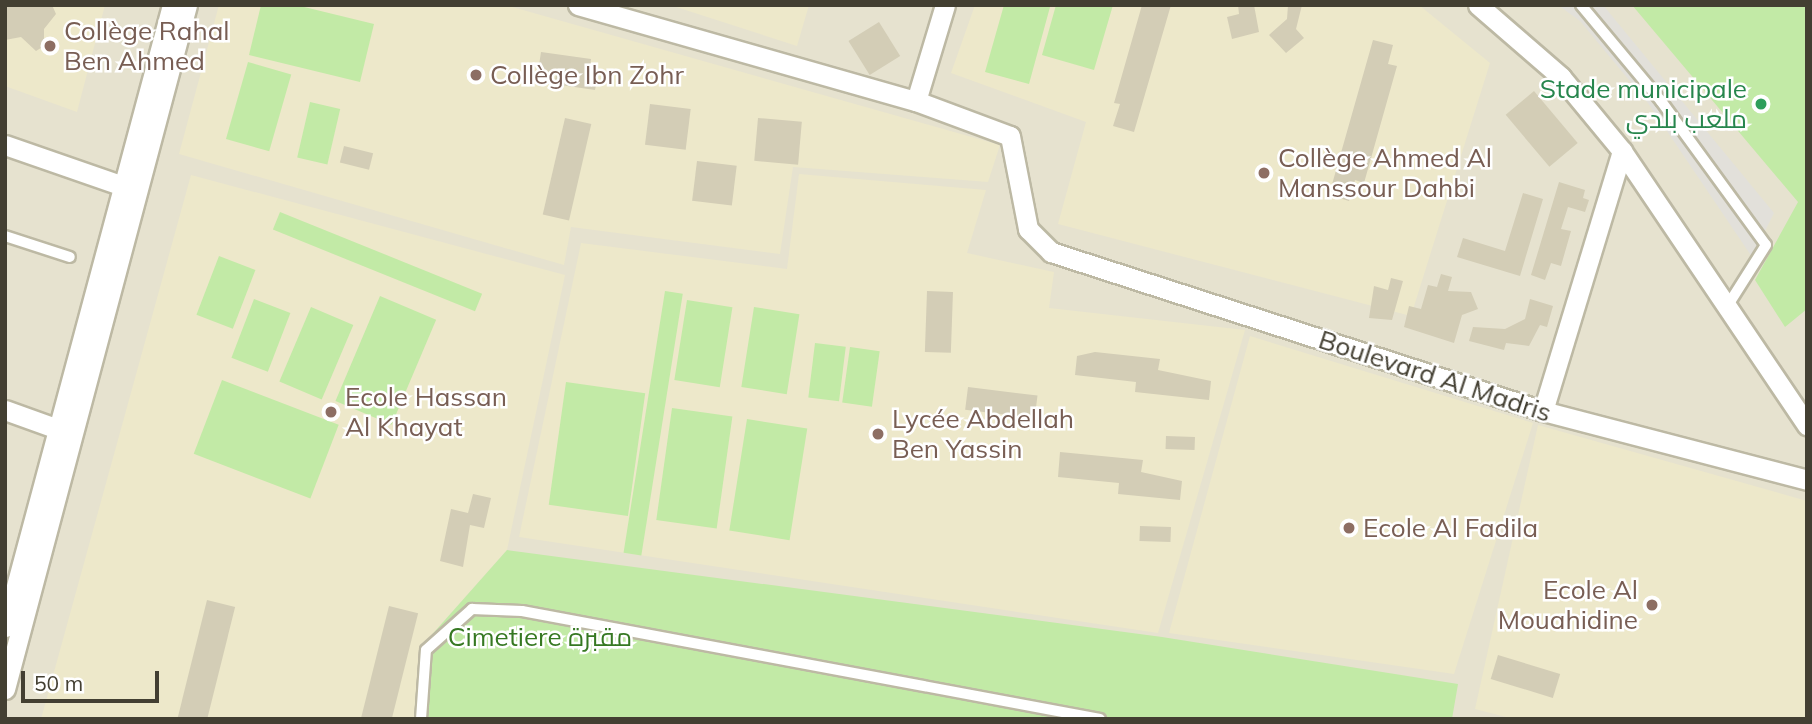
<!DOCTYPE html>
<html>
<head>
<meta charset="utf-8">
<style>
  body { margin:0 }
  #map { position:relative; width:1812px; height:724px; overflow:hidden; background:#f2efe1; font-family:Mulish,Cairo,sans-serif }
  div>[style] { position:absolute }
  .residential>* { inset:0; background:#e6e2cf; transform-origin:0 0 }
  .education>* { inset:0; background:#ede8ca }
  .green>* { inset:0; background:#c2eaa6; transform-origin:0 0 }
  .parking>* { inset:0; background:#e2e0da }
  .building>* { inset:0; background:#d3cdb6; transform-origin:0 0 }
  .roads { filter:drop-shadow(2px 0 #bdb9a4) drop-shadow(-2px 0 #bdb9a4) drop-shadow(0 2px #bdb9a4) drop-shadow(0 -2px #bdb9a4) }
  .lane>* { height:10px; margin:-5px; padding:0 5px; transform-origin:5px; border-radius:5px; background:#fff }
  .street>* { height:19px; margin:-9.5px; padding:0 9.5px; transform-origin:9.5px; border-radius:9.5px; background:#fff }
  .dots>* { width:19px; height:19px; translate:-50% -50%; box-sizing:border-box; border:4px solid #fff; border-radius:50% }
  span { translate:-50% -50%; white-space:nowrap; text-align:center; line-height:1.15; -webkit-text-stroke:5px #fff; paint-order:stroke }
  .education-label { font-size:26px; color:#785e54 }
  .left { translate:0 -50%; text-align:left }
  .right { translate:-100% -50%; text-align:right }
  .leisure-label { font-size:26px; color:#27864d }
  .street-label { font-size:26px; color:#433f32 }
  .park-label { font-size:26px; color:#367822 }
  .frame { position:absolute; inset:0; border:7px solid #433f32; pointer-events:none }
  .scale { position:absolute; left:21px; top:671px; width:138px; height:32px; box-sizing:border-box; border:4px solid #433f32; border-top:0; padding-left:9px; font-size:21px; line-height:24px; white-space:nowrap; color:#433f32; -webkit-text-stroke:5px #fff; paint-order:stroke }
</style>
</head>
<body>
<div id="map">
  <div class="residential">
    <div style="left:5px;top:5px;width:1802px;height:714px"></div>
  </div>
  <div class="education">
    <div style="clip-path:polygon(5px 5px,105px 5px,77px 112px,5px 86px)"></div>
    <div style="clip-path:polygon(219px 5px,505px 5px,1000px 145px,988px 182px,793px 167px,780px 254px,571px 227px,564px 265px,179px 154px)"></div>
    <div style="clip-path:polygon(670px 5px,809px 5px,797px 46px)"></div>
    <div style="clip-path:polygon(975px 5px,1419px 5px,1490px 63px,1411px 316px,1058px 224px,1086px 122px,951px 73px)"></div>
    <div style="clip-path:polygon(799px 174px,986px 190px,967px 253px,1054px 272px,1049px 308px,1245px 330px,1158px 633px,519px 537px,581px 243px,787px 269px)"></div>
    <div style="clip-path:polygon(191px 175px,565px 275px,507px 550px,421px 647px,417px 719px,41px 719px)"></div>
    <div style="clip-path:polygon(1250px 336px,1533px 423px,1454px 674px,1169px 633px)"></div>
    <div style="clip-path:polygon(1538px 425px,1807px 501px,1807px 719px,1514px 719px,1475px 709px)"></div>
  </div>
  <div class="green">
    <div style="clip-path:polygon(261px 5px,296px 5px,374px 24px,360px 82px,249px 55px)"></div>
    <div style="clip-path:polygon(1004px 5px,1050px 7px,1029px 84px,985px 72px)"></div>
    <div style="clip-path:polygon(1056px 5px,1113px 5px,1094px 70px,1042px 55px)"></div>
    <div style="clip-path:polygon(1632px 5px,1807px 5px,1807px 309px,1785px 327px,1755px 280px,1798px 202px)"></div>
    <div style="left:248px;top:62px;width:45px;height:80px;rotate:16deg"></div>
    <div style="left:310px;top:102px;width:31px;height:57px;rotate:13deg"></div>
    <div style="left:280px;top:212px;width:218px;height:19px;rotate:22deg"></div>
    <div style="left:219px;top:256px;width:39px;height:63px;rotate:21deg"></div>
    <div style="left:665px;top:291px;width:18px;height:265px;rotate:9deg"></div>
    <div style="left:380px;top:296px;width:61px;height:114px;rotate:23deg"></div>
    <div style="left:254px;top:299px;width:39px;height:63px;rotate:21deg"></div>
    <div style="left:687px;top:300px;width:46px;height:81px;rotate:9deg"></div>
    <div style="left:311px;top:307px;width:46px;height:81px;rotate:23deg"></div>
    <div style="left:754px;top:307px;width:46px;height:81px;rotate:9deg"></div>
    <div style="left:815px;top:343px;width:31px;height:55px;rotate:7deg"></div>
    <div style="left:850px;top:347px;width:30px;height:56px;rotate:8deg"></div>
    <div style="left:222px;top:380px;width:125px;height:79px;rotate:21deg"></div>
    <div style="left:566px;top:382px;width:80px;height:124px;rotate:8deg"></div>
    <div style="left:672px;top:408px;width:61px;height:113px;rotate:8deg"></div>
    <div style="left:747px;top:419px;width:61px;height:113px;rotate:9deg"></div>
    <div style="clip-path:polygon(507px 550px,1162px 637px,1458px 684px,1452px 719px,417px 719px,421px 647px)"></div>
  </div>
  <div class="parking">
    <div style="clip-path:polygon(1558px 5px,1603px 5px,1774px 213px,1752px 257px,1648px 103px,1580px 21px)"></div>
  </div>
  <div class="building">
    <div style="clip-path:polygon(5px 5px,52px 5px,56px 14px,44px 29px,44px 46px,36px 51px,21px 37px,5px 40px)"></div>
    <div style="clip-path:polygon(1142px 5px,1171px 5px,1134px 132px,1113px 126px,1120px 104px,1114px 103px)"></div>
    <div style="clip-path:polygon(1238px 5px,1254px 5px,1259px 32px,1232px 39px,1227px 17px,1239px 14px)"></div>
    <div style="clip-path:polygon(1288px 5px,1302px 5px,1296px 29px,1304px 38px,1286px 53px,1269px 35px,1287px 19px)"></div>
    <div style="left:879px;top:22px;width:40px;height:36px;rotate:58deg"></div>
    <div style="clip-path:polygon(1373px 40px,1393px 45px,1388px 64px,1397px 66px,1364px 183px,1355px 180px,1349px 201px,1329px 195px)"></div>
    <div style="clip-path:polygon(541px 52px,591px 59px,590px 68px,599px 70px,595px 90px,554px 84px,556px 75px,538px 72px)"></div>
    <div style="left:1534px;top:91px;width:68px;height:37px;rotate:50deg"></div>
    <div style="left:650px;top:104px;width:41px;height:41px;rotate:7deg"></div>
    <div style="left:565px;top:118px;width:27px;height:99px;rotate:13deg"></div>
    <div style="left:758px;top:118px;width:44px;height:43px;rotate:5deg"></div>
    <div style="left:344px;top:146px;width:30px;height:17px;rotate:14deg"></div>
    <div style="left:697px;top:161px;width:40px;height:40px;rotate:7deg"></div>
    <div style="clip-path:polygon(1559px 182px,1585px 190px,1583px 198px,1589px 200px,1585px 212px,1568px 207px,1561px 229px,1571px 231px,1561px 266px,1551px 263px,1545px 280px,1531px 275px)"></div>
    <div style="clip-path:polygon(1523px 193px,1543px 199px,1520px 276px,1457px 257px,1463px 238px,1505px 251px)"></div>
    <div style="clip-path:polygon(1441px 274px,1452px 277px,1448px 291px,1471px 292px,1478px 309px,1462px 315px,1454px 343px,1404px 327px,1409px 306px,1421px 309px,1428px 285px,1437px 287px)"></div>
    <div style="clip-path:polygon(1391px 278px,1403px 281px,1392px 320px,1369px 318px,1374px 286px,1388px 290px)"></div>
    <div style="left:927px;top:291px;width:26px;height:61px;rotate:2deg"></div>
    <div style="clip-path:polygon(1530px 299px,1553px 306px,1547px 327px,1540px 325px,1529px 346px,1506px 343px,1504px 350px,1469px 341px,1473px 327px,1505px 329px,1525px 319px)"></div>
    <div style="clip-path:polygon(1095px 352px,1160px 359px,1158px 370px,1211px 381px,1209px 400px,1135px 392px,1136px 382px,1075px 375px,1077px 356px)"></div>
    <div style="left:968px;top:387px;width:70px;height:23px;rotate:7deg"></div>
    <div style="left:1166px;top:436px;width:29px;height:13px;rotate:2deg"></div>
    <div style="clip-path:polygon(1060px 452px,1143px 460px,1141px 472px,1182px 481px,1180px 500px,1118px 494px,1119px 483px,1058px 477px)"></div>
    <div style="clip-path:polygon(473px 494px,491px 498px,484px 528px,470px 525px,463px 567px,440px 561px,451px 509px,468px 513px)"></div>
    <div style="left:1140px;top:526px;width:31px;height:15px;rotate:2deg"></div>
    <div style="left:207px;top:600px;width:29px;height:122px;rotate:14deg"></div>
    <div style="left:389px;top:606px;width:30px;height:116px;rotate:14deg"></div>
    <div style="left:1498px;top:655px;width:65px;height:25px;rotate:17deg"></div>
  </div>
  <div class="roads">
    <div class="lane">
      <div style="left:1581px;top:5px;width:125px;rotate:50.2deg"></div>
      <div style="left:1661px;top:101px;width:178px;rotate:53.9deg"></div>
      <div style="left:1766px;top:245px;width:71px;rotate:122.3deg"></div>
      <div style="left:5px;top:236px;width:68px;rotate:17.9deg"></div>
      <div style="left:421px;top:719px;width:69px;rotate:-85.9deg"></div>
      <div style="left:426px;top:650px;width:62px;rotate:-41.7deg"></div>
      <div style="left:472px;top:609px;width:50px;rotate:2.3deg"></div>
      <div style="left:522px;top:611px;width:588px;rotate:10.58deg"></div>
    </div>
    <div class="street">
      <div style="left:578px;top:5px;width:351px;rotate:15.9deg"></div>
      <div style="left:916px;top:101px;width:100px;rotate:-73.2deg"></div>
      <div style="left:1478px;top:5px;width:110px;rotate:40.9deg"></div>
      <div style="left:1561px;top:77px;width:96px;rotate:50.5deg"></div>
      <div style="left:1622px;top:151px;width:331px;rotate:56deg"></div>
      <div style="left:916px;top:101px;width:100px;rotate:20.4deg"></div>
      <div style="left:1010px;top:136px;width:95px;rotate:79deg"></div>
      <div style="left:1028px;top:229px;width:33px;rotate:45deg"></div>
      <div style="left:1051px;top:252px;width:517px;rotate:17.91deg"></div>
      <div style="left:1543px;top:411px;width:273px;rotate:14.6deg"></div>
      <div style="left:5px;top:145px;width:138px;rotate:19.1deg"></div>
      <div style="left:5px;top:410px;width:68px;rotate:19.8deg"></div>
      <div style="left:1543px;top:411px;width:272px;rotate:-73.1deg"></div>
      <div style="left:5px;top:627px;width:644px;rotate:-74.97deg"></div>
      <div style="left:5px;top:689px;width:708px;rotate:-75.1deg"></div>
    </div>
  </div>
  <div class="dots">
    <div style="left:50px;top:46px;background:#8d6e63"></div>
    <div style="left:476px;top:75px;background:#8d6e63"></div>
    <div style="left:1761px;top:104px;background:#2e9e5b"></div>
    <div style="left:1264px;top:173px;background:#8d6e63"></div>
    <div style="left:331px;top:412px;background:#8d6e63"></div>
    <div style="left:878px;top:434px;background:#8d6e63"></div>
    <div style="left:1349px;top:528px;background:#8d6e63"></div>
    <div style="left:1652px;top:605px;background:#8d6e63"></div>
  </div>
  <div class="education-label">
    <span class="left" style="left:64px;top:46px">Collège Rahal<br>Ben Ahmed</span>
    <span class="left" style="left:490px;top:75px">Collège Ibn Zohr</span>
    <span class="left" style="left:1278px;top:173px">Collège Ahmed Al<br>Manssour Dahbi</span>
    <span class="left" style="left:345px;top:412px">Ecole Hassan<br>Al Khayat</span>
    <span class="left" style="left:892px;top:434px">Lycée Abdellah<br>Ben Yassin</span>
    <span class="left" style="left:1363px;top:528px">Ecole Al Fadila</span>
    <span class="right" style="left:1638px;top:605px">Ecole Al<br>Mouahidine</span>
  </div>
  <div class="leisure-label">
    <span class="right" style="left:1747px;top:104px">Stade municipale<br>ملعب بلدي</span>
  </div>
  <div class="street-label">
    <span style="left:1435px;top:376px;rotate:18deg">Boulevard Al Madris</span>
  </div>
  <div class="park-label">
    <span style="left:540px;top:637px">Cimetiere مقبرة</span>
  </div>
  <div class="frame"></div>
  <div class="scale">50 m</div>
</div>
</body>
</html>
